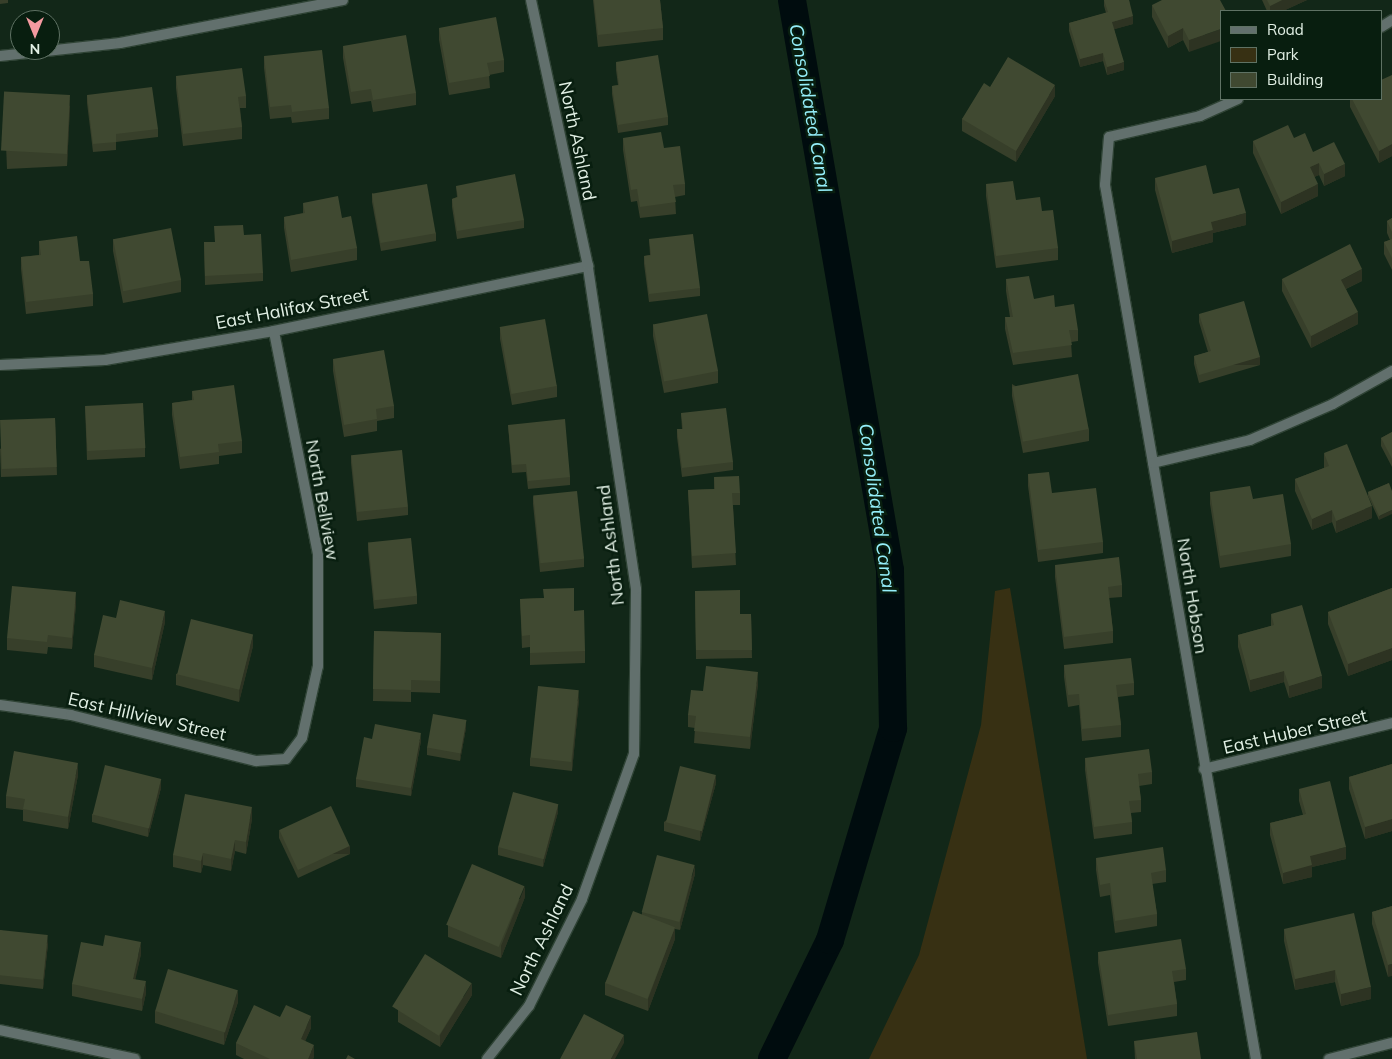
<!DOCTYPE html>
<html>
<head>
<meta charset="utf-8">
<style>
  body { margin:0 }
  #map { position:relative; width:1392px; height:1059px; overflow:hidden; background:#122718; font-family:Mulish,sans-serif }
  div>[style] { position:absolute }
  .green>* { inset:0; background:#373013 }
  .canal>* { height:28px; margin:-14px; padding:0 14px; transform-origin:14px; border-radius:14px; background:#000c0e }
  .roads { filter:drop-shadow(1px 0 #2f4335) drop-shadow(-1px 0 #2f4335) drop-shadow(0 1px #2f4335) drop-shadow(0 -1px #2f4335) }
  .minor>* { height:10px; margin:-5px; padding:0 5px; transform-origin:5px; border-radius:5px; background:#62706d }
  .wall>* { inset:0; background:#373f2a }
  .shaded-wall>* { inset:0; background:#2d3322; transform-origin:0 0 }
  .building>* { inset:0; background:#404931; transform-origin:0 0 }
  span { translate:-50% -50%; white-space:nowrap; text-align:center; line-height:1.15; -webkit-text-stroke:5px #081e0f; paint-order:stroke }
  .street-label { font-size:18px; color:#e1efe4 }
  .water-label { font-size:19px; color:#95effa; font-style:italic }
  .legend { position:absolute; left:1220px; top:10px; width:162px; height:90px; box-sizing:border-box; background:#081e0f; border:1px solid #5f7264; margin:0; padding:6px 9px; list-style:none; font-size:15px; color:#e1efe4 }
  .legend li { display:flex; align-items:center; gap:10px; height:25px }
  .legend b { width:25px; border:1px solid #5f7264 }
  .north { position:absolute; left:10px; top:10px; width:50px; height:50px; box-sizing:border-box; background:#081e0f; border:1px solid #5f7264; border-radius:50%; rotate:180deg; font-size:14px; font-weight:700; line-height:20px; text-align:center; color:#e1efe4 }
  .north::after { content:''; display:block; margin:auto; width:18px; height:22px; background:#f49aa0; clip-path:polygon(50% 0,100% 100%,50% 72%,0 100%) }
</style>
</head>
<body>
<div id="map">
  <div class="green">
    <div style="clip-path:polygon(1010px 588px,1087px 1059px,869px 1059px,919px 955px,981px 725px,995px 591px)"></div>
  </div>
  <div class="canal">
    <div style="left:772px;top:1059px;width:132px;rotate:-64deg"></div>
    <div style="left:830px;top:940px;width:221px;rotate:-73.4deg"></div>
    <div style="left:893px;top:728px;width:158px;rotate:-91.1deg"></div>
    <div style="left:890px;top:570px;width:578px;rotate:-99.76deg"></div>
  </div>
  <div class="roads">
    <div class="minor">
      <div style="left:1381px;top:27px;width:13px;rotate:-32deg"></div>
      <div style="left:0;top:56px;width:121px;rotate:-6.2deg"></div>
      <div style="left:120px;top:43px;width:227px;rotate:-10.9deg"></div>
      <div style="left:1238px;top:99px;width:42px;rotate:155.9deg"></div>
      <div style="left:1200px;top:116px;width:93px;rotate:167deg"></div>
      <div style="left:1109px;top:137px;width:48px;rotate:94.8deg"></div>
      <div style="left:1105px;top:185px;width:887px;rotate:80.2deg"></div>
      <div style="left:0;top:365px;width:105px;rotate:-2.7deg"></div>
      <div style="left:105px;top:360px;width:171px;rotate:-9.7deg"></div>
      <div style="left:274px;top:331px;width:321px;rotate:-11.7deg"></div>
      <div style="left:1153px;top:463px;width:100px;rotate:-13.3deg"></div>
      <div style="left:1250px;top:440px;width:90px;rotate:-23.4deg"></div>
      <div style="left:1333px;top:404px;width:68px;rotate:-29.2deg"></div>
      <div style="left:0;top:705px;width:72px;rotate:8deg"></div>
      <div style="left:71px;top:715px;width:191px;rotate:14deg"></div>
      <div style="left:256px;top:761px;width:30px;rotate:-4deg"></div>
      <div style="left:286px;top:759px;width:26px;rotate:-53deg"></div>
      <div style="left:302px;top:738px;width:74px;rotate:-77.5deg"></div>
      <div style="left:318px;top:666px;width:112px;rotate:-90deg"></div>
      <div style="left:318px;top:554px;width:227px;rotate:-101.2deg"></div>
      <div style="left:1204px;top:769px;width:194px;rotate:-13.7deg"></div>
      <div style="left:0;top:1030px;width:138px;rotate:12.1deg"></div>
      <div style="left:487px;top:1059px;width:68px;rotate:-51.6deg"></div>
      <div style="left:529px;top:1006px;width:119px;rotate:-63.6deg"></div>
      <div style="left:582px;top:899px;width:154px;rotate:-70.3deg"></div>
      <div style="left:634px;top:754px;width:165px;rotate:-89.3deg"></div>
      <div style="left:636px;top:589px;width:327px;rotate:-98.5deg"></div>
      <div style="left:588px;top:266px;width:272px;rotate:-102.1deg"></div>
      <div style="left:1329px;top:1059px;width:65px;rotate:-14.3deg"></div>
    </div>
  </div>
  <div class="wall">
    <div style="clip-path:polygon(0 0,8px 0,8px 3px,0 4px)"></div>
    <div style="clip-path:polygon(593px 0,660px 0,663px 28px,663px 40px,598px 47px)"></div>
    <div style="clip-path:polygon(1104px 0,1129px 0,1133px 24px,1114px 29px,1124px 70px,1107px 75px,1103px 61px,1080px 67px,1069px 31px,1069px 23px,1106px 13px,1104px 6px)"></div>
    <div style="clip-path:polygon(1262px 0,1307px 0,1283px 11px,1267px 11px)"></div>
    <div style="clip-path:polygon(1152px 5px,1226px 11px,1189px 52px,1183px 40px,1168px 48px,1152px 17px)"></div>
    <div style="clip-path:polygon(439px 28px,504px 60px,504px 72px,489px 75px,490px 88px,449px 95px,439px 40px)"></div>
    <div style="clip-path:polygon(343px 46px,416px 93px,416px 105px,373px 112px,371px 101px,351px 104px,343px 58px)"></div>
    <div style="clip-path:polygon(264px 56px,329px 108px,329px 119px,292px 123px,291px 117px,270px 119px,264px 68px)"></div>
    <div style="clip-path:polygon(616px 62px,668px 117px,668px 125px,618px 133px,612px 94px,612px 86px,618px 85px,616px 70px)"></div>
    <div style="clip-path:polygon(1392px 75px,1392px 156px,1379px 163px,1350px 107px,1350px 99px,1381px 99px)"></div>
    <div style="clip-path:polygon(176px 76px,246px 96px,246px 108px,240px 108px,242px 127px,242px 139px,183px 146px,176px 88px)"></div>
    <div style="clip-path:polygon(990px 87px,1055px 96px,1016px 162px,962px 131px,962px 119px)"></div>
    <div style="clip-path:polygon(87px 95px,158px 129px,158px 137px,116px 142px,116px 150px,93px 152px,87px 103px)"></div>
    <div style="clip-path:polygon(4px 98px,70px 106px,67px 166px,7px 169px)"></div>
    <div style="clip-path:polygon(623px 138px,664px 148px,685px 184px,685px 195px,675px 197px,676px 214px,640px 218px,637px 201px,631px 202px,623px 150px)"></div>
    <div style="clip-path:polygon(1294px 138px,1345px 176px,1324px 186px,1319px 175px,1314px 177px,1318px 196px,1281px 214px,1253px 153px,1253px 141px)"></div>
    <div style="clip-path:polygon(1155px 178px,1213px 194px,1246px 225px,1213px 233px,1213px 242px,1172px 253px,1155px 190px)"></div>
    <div style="clip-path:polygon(986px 184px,1016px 200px,1042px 211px,1058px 248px,1058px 260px,996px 268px,986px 196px)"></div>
    <div style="clip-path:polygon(456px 186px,524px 220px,524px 228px,457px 239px,452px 207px,452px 199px,457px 197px)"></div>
    <div style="clip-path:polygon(372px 193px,436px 233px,436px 241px,381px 251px,372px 202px)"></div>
    <div style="clip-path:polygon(303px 203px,342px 218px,357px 248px,357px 260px,291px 272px,284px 228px,284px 217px,303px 213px)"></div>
    <div style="clip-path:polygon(1392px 218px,1392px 270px,1384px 254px,1384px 242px,1390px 240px,1387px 233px,1387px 221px)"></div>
    <div style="clip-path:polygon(244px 235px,263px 273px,263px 281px,205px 285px,204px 242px,215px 242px)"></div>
    <div style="clip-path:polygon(113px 239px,181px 280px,181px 292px,123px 303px,113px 251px)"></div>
    <div style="clip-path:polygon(649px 239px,700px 288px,700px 296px,649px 302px,644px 264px,644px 256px,650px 255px)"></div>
    <div style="clip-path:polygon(39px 241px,80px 261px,93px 294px,93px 306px,26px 314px,21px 269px,21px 257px,39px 255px)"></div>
    <div style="clip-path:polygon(1006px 279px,1034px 299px,1055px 307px,1078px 330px,1078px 341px,1071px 342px,1072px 357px,1013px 365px,1005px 329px,1005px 317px,1010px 317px,1006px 291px)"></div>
    <div style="clip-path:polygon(1282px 279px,1362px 281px,1346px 289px,1358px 324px,1311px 348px,1282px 291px)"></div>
    <div style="clip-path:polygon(1199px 314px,1260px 365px,1199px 383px,1194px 364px,1194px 356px,1208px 352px,1199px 322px)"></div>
    <div style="clip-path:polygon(653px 324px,718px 371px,718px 383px,664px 393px,653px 336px)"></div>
    <div style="clip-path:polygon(500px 327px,557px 386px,557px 397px,512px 405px,500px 339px)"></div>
    <div style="clip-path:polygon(333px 359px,394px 406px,394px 418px,377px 421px,377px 431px,344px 437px,333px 371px)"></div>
    <div style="clip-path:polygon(1012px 384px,1089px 429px,1089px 441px,1023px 453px,1012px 396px)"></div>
    <div style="clip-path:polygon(192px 391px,242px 441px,242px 453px,219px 456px,219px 464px,180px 469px,172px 415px,172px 403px,192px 400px)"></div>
    <div style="clip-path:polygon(85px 406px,145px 448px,145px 457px,87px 460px)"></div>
    <div style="clip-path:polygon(681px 413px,733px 462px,733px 470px,682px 477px,677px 437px,677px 429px,682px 429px)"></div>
    <div style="clip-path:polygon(55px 418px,57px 475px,1px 477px,0 449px)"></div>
    <div style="clip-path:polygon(508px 425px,570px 477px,570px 485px,528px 489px,526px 472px,512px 473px)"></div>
    <div style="clip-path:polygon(1392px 432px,1392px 467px,1381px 446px,1381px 438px)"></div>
    <div style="clip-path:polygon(1324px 453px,1372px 518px,1336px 533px,1332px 522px,1312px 530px,1295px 491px,1295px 479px,1324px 468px)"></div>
    <div style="clip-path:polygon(351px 455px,408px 507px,408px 515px,357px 521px,351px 463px)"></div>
    <div style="clip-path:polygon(1028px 474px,1052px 493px,1103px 542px,1103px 553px,1038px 562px,1028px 486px)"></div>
    <div style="clip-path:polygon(714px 477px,740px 493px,740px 505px,733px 505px,736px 565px,692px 568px,688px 490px,714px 489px)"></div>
    <div style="clip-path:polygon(1389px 483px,1379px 520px,1368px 496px,1368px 492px)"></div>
    <div style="clip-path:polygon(1210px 492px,1253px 499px,1291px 544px,1291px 556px,1220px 568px,1210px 504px)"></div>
    <div style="clip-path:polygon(533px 496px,584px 559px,584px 567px,540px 572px,533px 504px)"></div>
    <div style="clip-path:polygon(368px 542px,417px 596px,417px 604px,374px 609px,368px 550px)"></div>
    <div style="clip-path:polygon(1055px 565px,1122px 585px,1122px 597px,1109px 598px,1113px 631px,1113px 643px,1064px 649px,1055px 577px)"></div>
    <div style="clip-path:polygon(1392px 588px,1392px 660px,1348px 676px,1328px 624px,1328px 612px)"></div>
    <div style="clip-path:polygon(695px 591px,740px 614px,751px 614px,752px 658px,696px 659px)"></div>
    <div style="clip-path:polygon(543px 598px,574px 611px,585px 651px,585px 663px,530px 665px,530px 647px,522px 648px,520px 599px)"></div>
    <div style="clip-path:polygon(76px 604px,72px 649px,48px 647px,47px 654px,7px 650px,7px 638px)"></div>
    <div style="clip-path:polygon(1271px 614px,1322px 688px,1289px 698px,1284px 682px,1250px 692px,1238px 647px,1238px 635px,1271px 626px)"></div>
    <div style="clip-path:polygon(116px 618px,165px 622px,152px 680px,94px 667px,94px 655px)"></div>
    <div style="clip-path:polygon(374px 631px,441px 633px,440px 693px,411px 692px,411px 702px,373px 701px)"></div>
    <div style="clip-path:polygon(253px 646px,239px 702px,176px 685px,176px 674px)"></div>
    <div style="clip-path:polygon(1064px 665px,1134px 683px,1134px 695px,1118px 697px,1121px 725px,1121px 737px,1082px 741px,1079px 705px,1068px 707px,1064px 677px)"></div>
    <div style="clip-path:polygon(758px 684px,750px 749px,694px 743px,695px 728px,688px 727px,688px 715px,703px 691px)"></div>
    <div style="clip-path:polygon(579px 699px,572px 771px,530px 766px,530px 758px)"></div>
    <div style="clip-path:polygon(466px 728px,460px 761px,427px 755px,427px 747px)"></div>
    <div style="clip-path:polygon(372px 739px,421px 741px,411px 796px,356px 787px,356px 779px)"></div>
    <div style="clip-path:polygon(1085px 758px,1152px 772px,1152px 784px,1139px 786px,1141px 800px,1141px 812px,1131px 813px,1132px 822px,1132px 834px,1094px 839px,1085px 770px)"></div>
    <div style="clip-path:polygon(1392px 764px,1392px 831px,1365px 839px,1349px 789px,1349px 777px)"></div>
    <div style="clip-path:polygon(78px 775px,68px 829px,23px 821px,23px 810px,6px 808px,6px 796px)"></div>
    <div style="clip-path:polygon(716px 783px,700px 841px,664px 831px,664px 822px)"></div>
    <div style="clip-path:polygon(161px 788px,148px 837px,92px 822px,92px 814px)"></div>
    <div style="clip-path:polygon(1299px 789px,1346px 859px,1312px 867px,1312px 877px,1283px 884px,1270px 835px,1270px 823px,1303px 815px,1299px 801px)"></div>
    <div style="clip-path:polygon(558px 812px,543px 867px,498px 855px,498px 847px)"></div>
    <div style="clip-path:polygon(252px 819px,246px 854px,235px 851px,231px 871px,203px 865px,201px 873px,173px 867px,173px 855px)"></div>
    <div style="clip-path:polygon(279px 830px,350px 854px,298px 878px,279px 838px)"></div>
    <div style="clip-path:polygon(1096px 858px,1166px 870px,1166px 882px,1152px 884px,1157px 914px,1157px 926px,1115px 933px,1110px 895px,1100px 897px,1096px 870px)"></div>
    <div style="clip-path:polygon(695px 874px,680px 930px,675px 929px,675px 939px,648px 1011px,605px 995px,605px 983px,642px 914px,642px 912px)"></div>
    <div style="clip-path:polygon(525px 897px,501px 958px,448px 937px,448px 925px)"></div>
    <div style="clip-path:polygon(1392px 906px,1388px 977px,1372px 924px,1372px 912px)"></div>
    <div style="clip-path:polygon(1284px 929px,1371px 999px,1341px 1006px,1335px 982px,1295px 990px,1284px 941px)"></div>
    <div style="clip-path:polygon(0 930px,48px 944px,43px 989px,0 984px)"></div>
    <div style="clip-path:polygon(1098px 952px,1186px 969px,1186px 980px,1174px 982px,1177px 1004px,1177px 1016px,1108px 1026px,1098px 963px)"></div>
    <div style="clip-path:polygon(141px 954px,135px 979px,146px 993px,142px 1011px,72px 996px,72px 984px)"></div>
    <div style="clip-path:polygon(472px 995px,440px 1047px,398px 1022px,398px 1010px)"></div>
    <div style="clip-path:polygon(238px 1002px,224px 1045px,155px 1023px,155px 1011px)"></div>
    <div style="clip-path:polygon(280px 1017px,311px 1028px,305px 1041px,314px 1057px,313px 1059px,244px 1059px,236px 1055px,236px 1043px)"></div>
    <div style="clip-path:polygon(1134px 1041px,1201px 1059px,1135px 1059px)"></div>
  </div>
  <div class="shaded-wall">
    <div style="clip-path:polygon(1282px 0,1307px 0,1283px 11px,1270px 11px,1270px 6px)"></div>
    <div style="clip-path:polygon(1133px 16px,1133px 24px,1112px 30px,1112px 22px)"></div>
    <div style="clip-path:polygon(1183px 28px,1183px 40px,1168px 48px,1168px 36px)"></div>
    <div style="clip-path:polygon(1221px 29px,1221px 41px,1189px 52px,1189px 40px)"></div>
    <div style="clip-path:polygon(1103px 53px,1103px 61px,1080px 67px,1080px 59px)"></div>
    <div style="clip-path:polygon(1124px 62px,1124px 70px,1107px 75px,1107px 67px)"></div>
    <div style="clip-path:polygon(1055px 85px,1055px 96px,1016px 162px,1016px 151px)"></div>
    <div style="clip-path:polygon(70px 95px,70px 106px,67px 166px,67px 154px)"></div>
    <div style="clip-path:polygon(1392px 144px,1392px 156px,1379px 163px,1379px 151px)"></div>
    <div style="clip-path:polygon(1319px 163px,1319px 175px,1310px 179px,1310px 167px)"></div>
    <div style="clip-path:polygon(1345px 164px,1345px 176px,1324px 186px,1324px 174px)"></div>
    <div style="clip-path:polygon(1318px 184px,1318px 196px,1281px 214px,1281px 202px)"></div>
    <div style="clip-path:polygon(1246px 213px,1246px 225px,1213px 233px,1213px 242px,1172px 253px,1172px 241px,1211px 222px)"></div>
    <div style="clip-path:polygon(1362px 269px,1362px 281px,1341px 291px,1341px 280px)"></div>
    <div style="clip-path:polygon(1358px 312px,1358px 324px,1311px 348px,1311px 336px)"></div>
    <div style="left:1260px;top:357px;width:8px;height:64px;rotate:90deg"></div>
    <div style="clip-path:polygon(1372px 506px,1372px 518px,1336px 533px,1336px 521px)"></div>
    <div style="clip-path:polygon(1332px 510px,1332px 522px,1312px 530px,1312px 519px)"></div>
    <div style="clip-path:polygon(1392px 510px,1392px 514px,1379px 520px,1379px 516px)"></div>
    <div style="clip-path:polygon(76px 592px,76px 604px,72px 649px,72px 638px)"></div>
    <div style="clip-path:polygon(165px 611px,165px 622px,152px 680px,152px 668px)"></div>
    <div style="clip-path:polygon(253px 635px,253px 646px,239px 702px,239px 690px)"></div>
    <div style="clip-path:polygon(1392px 648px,1392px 660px,1348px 676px,1348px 664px)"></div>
    <div style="clip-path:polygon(1284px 671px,1284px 682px,1250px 692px,1250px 680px)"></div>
    <div style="clip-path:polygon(758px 672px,758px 684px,750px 749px,750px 737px)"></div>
    <div style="clip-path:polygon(1322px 676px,1322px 688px,1289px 698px,1289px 686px)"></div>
    <div style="clip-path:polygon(579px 690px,579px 699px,572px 771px,572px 763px)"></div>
    <div style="clip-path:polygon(466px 720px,466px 728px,460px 761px,460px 753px)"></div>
    <div style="clip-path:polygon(421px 733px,421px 741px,411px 796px,411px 788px)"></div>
    <div style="clip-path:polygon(78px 763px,78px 775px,68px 829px,68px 817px)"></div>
    <div style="clip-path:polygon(716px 775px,716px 783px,700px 841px,700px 832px)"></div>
    <div style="clip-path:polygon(161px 779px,161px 788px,148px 837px,148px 829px)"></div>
    <div style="clip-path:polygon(558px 804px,558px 812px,543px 867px,543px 859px)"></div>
    <div style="clip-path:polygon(252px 807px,252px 819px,246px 854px,246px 842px)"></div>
    <div style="clip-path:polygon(1392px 819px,1392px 831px,1365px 839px,1365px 827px)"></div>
    <div style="clip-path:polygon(235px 840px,235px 851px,231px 871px,231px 859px)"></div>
    <div style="left:350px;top:846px;width:8px;height:57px;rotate:90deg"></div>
    <div style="clip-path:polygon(1346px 847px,1346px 859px,1312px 867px,1312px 877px,1283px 884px,1283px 873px,1310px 856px)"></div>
    <div style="clip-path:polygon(203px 853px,203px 865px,201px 873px,201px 861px)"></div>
    <div style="clip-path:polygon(695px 865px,695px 874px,680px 930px,680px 922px)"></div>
    <div style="clip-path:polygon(525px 886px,525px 897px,501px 958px,501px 946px)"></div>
    <div style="clip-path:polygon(675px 927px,675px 939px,648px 1011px,648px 999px)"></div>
    <div style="clip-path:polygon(48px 935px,48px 944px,43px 989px,43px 981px)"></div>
    <div style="clip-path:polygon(141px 942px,141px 954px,133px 990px,133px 979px)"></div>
    <div style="clip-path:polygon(1392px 964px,1392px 976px,1388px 977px,1388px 965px)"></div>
    <div style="clip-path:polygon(1335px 970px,1335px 982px,1295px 990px,1295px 979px)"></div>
    <div style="clip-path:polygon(146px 981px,146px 993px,142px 1011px,142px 999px)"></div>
    <div style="clip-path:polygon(472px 983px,472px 995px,440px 1047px,440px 1035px)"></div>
    <div style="clip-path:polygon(1371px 987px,1371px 999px,1341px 1006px,1341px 994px)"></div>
    <div style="clip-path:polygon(238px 990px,238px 1002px,224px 1045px,224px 1033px)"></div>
    <div style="clip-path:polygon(311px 1016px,311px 1028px,301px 1051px,301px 1039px)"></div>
    <div style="clip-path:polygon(624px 1035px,624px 1043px,615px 1059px,611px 1059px)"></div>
    <div style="clip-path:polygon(314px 1045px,314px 1057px,313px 1059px,308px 1059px)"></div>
  </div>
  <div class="building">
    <div style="clip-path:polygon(594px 0,660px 0,663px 28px,598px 35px)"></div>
    <div style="clip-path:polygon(1104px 0,1129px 0,1133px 16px,1112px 22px,1124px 62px,1107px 67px,1103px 53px,1080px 59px,1069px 23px,1108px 12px)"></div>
    <div style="clip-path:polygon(1162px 0,1220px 0,1226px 11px,1221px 11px,1221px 29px,1189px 40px,1183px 28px,1168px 36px,1152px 5px)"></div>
    <div style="clip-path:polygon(1267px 0,1282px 0,1270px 6px)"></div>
    <div style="clip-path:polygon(496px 17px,504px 60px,487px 63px,490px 76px,449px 83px,439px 28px)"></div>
    <div style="clip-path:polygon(406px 35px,416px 93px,373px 100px,371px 89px,351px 92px,343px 46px)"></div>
    <div style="clip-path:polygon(322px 50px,329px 108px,292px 112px,291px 105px,270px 107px,264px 56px)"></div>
    <div style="clip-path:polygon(658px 55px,668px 117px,618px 125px,612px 86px,619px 85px,616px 62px)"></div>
    <div style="clip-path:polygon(1008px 57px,1055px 85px,1016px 151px,962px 119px,984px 83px,990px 87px)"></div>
    <div style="clip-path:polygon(242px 68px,246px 96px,238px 97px,242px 127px,183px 134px,176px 76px)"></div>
    <div style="clip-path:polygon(1392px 75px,1392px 144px,1379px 151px,1352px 99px,1381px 99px,1381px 80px)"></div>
    <div style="clip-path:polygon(152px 87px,158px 129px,116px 134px,116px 142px,93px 144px,87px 95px)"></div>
    <div style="left:70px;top:95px;width:59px;height:66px;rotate:93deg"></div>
    <div style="clip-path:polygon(1288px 125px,1294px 138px,1305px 133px,1313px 152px,1334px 142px,1345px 164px,1324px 174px,1319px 163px,1310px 167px,1318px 184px,1281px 202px,1253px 141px)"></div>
    <div style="clip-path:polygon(661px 132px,664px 148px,680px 146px,685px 184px,673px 185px,676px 202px,640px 207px,637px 189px,631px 190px,623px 138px)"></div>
    <div style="clip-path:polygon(1206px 165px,1213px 194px,1239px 188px,1246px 213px,1211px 222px,1213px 230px,1172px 241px,1155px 178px)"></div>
    <div style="clip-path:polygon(515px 174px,524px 220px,457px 231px,452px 199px,458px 197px,456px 186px)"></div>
    <div style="clip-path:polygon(1013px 181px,1016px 200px,1040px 197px,1042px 211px,1053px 210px,1058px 248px,996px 256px,986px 184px)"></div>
    <div style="left:427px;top:184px;width:50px;height:56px;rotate:80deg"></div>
    <div style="clip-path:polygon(338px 196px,342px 218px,351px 216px,357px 248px,291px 260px,284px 217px,305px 213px,303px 203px)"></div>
    <div style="clip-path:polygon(1392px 218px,1392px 232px,1387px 221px)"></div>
    <div style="clip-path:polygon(243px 225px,244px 235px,261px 234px,263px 273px,205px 276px,204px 242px,215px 242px,214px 226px)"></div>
    <div style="left:171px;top:228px;width:53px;height:59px;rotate:79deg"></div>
    <div style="clip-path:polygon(693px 234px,700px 288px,649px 294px,644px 256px,651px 255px,649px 239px)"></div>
    <div style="clip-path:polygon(77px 236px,80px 261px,89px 261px,93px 294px,26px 302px,21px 257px,41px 255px,39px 241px)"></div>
    <div style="clip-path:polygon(1392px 239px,1392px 258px,1384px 242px)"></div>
    <div style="clip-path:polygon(1350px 244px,1362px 269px,1341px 280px,1358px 312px,1311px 336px,1282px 279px)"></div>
    <div style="clip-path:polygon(1029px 276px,1034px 299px,1054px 295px,1055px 307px,1074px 304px,1078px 330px,1069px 330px,1072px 345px,1013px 353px,1005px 317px,1013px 317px,1006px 279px)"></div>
    <div style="clip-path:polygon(1244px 301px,1260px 357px,1199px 375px,1194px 356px,1211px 351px,1199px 314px)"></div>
    <div style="left:707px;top:314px;width:58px;height:55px;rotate:79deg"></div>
    <div style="left:545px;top:319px;width:68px;height:46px;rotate:80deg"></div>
    <div style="clip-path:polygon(384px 350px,394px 406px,376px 409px,377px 419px,344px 425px,333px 359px)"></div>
    <div style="left:1078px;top:374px;width:56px;height:67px;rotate:79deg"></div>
    <div style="clip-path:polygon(234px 385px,242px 441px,218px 444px,219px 452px,180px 457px,172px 403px,194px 400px,192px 391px)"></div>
    <div style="left:143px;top:403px;width:45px;height:58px;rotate:87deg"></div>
    <div style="clip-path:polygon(726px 408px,733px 462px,682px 468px,677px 429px,683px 429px,681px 413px)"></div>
    <div style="left:55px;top:418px;width:49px;height:55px;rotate:88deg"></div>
    <div style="clip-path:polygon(565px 419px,570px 477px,528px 481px,526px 464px,512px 465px,508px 425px)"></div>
    <div style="clip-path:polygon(1392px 432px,1392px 459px,1381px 438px)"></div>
    <div style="clip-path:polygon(1347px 444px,1372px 506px,1336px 521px,1332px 510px,1312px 519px,1295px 479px,1329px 466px,1324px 453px)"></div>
    <div style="left:402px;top:450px;width:57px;height:51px;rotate:84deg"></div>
    <div style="clip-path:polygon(1049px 472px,1052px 493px,1096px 488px,1103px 542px,1038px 550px,1028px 474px)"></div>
    <div style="clip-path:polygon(739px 476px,740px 493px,732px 493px,736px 553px,692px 556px,688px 490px,715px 489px,714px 477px)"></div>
    <div style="clip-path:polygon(1389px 483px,1392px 491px,1392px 510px,1379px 516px,1368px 492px)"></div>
    <div style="clip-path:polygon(1250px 486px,1253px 499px,1283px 494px,1291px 544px,1220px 556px,1210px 492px)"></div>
    <div style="left:577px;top:491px;width:68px;height:44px;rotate:84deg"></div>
    <div style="left:411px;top:538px;width:58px;height:43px;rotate:84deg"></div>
    <div style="clip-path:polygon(1119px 557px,1122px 585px,1108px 587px,1113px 631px,1064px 637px,1055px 565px)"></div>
    <div style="clip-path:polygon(12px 586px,76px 592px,72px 638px,48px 635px,47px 642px,7px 638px)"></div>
    <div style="clip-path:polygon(574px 588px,574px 611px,584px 610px,585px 651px,530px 653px,530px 635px,522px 636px,520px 599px,544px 598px,543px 589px)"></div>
    <div style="clip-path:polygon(1392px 588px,1392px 648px,1348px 664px,1328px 612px)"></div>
    <div style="clip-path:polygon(740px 590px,740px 614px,751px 614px,752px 650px,696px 650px,695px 591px)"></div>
    <div style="clip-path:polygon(120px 600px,165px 611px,152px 668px,94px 655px,103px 615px,116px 618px)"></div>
    <div style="clip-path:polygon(1302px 605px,1322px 676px,1289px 686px,1284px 671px,1250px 680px,1238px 635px,1274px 625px,1271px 614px)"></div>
    <div style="left:191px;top:619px;width:64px;height:57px;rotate:14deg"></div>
    <div style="clip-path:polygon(374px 631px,441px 633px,440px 681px,411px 680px,411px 690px,373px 689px)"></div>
    <div style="clip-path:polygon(1131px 658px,1134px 683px,1116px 685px,1121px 725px,1082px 729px,1079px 694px,1068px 695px,1064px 665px)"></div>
    <div style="clip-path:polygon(706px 666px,758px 672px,750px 737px,694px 731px,696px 716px,688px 715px,691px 690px,703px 691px)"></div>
    <div style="left:538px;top:686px;width:41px;height:72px;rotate:6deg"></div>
    <div style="left:433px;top:714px;width:34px;height:34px;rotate:10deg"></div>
    <div style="clip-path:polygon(375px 724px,421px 733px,411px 788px,356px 779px,364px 737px,372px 739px)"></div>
    <div style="clip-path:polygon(1149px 749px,1152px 772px,1138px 774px,1141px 800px,1129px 801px,1132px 822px,1094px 827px,1085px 758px)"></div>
    <div style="clip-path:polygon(14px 751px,78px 763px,68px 817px,23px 809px,25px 799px,6px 796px)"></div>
    <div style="clip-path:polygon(1392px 764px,1392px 819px,1365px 827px,1349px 777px)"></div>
    <div style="left:105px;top:765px;width:58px;height:51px;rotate:14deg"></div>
    <div style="left:680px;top:766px;width:37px;height:58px;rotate:14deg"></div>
    <div style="clip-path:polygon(1330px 781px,1346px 847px,1310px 856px,1312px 865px,1283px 873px,1270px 823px,1306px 814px,1299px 789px)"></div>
    <div style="left:513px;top:792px;width:47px;height:57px;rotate:15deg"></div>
    <div style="clip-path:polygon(185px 794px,252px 807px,246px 842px,235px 840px,231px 859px,203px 853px,201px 861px,173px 855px)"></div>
    <div style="left:331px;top:806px;width:44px;height:57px;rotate:65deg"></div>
    <div style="clip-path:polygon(1163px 847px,1166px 870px,1151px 873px,1157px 914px,1115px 921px,1110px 883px,1100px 885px,1096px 858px)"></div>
    <div style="left:657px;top:855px;width:39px;height:59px;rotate:15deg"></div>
    <div style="left:472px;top:864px;width:57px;height:66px;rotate:23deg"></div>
    <div style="clip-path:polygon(1392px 906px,1392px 964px,1388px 965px,1372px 912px)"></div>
    <div style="left:633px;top:911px;width:45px;height:77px;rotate:21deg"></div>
    <div style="clip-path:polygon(1354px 913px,1371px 987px,1341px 994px,1335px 970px,1295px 979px,1284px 929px)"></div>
    <div style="left:0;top:930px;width:48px;height:45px;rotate:6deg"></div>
    <div style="clip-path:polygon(105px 935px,141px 942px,133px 979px,146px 981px,142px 999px,72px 984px,81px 942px,103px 946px)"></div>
    <div style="clip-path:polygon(1181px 939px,1186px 969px,1172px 971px,1177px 1004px,1108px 1015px,1098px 952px)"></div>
    <div style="left:425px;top:954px;width:55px;height:62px;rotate:32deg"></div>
    <div style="left:168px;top:969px;width:73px;height:44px;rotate:17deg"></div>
    <div style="clip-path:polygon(254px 1005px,280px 1017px,286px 1005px,311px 1016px,301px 1039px,314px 1045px,308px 1059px,270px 1059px,236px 1043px)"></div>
    <div style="clip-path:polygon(584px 1014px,624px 1035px,611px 1059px,560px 1059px)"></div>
    <div style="clip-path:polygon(1197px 1032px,1201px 1059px,1137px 1059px,1134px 1041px)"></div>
    <div style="clip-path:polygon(348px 1055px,355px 1059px,346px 1059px)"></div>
  </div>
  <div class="street-label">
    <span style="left:577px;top:141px;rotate:78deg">North Ashland</span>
    <span style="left:292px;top:309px;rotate:-11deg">East Halifax Street</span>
    <span style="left:322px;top:500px;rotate:80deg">North Bellview</span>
    <span style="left:611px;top:545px;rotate:-97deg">North Ashland</span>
    <span style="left:1192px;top:596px;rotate:81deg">North Hobson</span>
    <span style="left:147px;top:717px;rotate:13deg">East Hillview Street</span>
    <span style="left:1295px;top:732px;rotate:-13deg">East Huber Street</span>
    <span style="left:542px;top:940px;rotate:-64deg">North Ashland</span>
  </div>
  <div class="water-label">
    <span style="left:810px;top:108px;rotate:80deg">Consolidated Canal</span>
    <span style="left:877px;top:508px;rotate:82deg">Consolidated Canal</span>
  </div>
  <ul class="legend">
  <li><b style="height:6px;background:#62706d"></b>Road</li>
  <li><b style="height:14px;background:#373013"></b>Park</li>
  <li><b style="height:14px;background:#404931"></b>Building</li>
  </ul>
  <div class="north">N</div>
</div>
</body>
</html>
